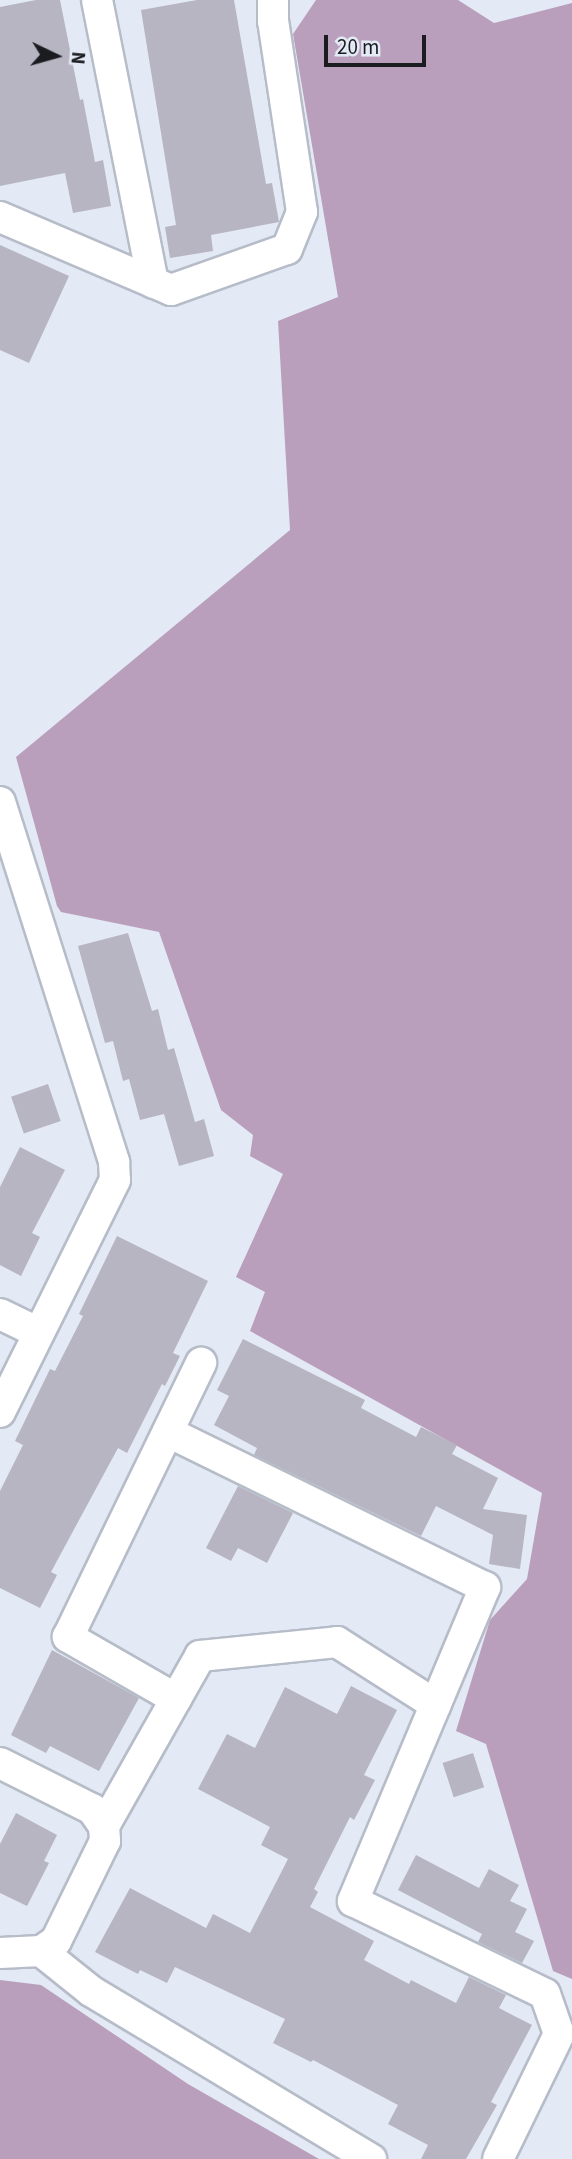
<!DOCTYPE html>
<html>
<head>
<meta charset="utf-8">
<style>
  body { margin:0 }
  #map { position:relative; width:572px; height:2159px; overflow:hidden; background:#e3e9f5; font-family:"Source Sans 3",sans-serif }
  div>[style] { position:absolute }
  .forest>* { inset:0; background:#b99fbb }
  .building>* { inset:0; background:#b7b5c2; transform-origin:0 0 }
  .roads { filter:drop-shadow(2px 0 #b6bcc8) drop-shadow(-2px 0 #b6bcc8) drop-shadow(0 2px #b6bcc8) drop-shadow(0 -2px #b6bcc8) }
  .street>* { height:30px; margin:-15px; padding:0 15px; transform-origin:15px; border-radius:15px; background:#fff }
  span { translate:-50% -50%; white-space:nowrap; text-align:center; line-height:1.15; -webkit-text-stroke:5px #e3e9f5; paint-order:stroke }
  .north { position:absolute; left:21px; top:21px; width:70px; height:70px; -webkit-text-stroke:5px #e3e9f5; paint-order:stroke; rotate:95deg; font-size:19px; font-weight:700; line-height:28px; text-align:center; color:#1a1c20 }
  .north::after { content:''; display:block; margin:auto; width:24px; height:32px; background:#1a1c20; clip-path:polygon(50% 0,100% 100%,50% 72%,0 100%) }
  .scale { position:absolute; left:324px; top:35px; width:102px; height:32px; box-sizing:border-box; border:4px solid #1a1c20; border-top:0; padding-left:9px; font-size:21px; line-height:24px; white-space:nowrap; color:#1a1c20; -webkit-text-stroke:5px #e3e9f5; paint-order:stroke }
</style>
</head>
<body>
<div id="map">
  <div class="forest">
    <div style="clip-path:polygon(316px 0,458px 0,494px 23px,572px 3px,572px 1979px,553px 1971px,486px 1744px,456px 1731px,490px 1620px,527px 1579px,542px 1493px,250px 1331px,265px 1292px,236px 1277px,283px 1174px,250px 1156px,253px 1135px,221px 1110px,159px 932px,61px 912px,57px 906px,16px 757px,290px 530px,278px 321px,338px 297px,293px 34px)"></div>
    <div style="clip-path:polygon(0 1980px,41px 1985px,188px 2084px,319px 2159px,0 2159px)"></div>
  </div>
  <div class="building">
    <div style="clip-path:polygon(36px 0,60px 0,80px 100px,83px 99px,95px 162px,103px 160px,111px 206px,73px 213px,65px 173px,0 186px,0 7px)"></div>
    <div style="clip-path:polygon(197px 0,234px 0,266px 184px,272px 183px,279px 222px,211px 235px,213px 251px,170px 258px,165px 227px,176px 225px,141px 10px)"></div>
    <div style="clip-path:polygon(0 245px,69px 276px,29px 363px,0 350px)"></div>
    <div style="clip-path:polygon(128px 933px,152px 1011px,158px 1009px,168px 1050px,174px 1048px,195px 1122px,204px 1119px,214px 1156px,179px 1166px,164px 1114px,140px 1120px,129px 1079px,123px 1081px,113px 1041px,105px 1043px,78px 946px)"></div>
    <div style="left:48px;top:1084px;width:39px;height:39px;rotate:71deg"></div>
    <div style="clip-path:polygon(20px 1147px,65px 1170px,32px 1233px,40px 1237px,21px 1276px,0 1265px,0 1187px)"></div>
    <div style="clip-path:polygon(117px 1236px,208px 1281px,173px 1353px,180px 1356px,165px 1386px,162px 1384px,127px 1453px,118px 1448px,51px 1572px,57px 1575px,40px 1608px,0 1588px,0 1491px,23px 1445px,15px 1441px,50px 1369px,55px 1371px,83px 1316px,79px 1314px)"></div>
    <div style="clip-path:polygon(243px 1339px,365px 1400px,361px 1408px,416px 1437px,421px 1427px,457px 1445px,452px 1454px,498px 1478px,483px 1509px,527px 1515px,520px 1569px,489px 1564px,493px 1535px,436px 1506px,421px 1536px,254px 1455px,257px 1448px,214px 1425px,229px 1396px,217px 1390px)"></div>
    <div style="clip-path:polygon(238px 1486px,293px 1513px,267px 1563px,238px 1548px,231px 1561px,206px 1548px)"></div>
    <div style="clip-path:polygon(52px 1650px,139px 1698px,99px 1771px,50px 1746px,46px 1753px,11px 1735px)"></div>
    <div style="clip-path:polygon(351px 1686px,397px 1710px,364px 1775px,375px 1780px,354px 1820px,350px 1817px,314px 1889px,318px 1892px,310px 1907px,374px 1941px,364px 1960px,409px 1984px,411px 1980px,456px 2003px,469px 1977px,506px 1995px,499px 2008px,532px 2025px,491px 2102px,497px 2105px,466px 2159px,421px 2159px,428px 2145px,388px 2124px,398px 2105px,313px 2060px,311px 2062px,273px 2043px,285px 2019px,175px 1967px,167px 1983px,140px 1970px,138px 1974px,95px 1952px,130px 1888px,206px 1928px,213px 1914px,250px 1933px,288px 1859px,261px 1845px,270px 1827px,198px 1789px,227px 1734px,255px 1748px,285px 1687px,337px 1714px)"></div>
    <div style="left:473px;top:1753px;width:36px;height:32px;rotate:72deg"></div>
    <div style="clip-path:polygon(16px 1813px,57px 1835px,44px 1861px,49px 1863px,27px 1906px,0 1893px,0 1844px)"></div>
    <div style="clip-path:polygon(416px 1855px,479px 1888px,489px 1869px,519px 1885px,510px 1901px,527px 1909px,515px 1932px,534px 1941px,522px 1963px,478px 1942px,482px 1934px,398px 1890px)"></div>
  </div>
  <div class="roads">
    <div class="street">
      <div style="left:97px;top:0;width:288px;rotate:78.8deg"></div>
      <div style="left:0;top:217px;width:186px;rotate:23.1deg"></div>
      <div style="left:171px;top:290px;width:123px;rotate:-19.5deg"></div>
      <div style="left:287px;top:249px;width:40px;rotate:-68deg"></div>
      <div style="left:302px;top:212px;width:193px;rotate:-98.6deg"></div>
      <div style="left:273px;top:21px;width:21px;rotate:-90deg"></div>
      <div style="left:0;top:802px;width:378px;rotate:72.4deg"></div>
      <div style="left:114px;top:1162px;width:18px;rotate:87deg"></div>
      <div style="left:115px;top:1180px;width:259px;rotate:116.4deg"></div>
      <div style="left:0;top:1314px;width:43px;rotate:26deg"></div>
      <div style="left:168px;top:1432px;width:353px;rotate:26.1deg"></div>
      <div style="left:485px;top:1587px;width:341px;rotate:112.8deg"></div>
      <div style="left:353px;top:1901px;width:213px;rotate:25.8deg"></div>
      <div style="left:545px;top:1994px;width:42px;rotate:70.7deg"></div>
      <div style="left:559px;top:2034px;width:139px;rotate:116deg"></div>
      <div style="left:176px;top:1699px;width:125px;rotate:-150.1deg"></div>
      <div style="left:68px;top:1637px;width:305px;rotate:-64.1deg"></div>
      <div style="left:0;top:1763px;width:103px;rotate:26.6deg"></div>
      <div style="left:92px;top:1809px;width:21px;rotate:55deg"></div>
      <div style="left:104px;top:1826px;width:15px;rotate:86deg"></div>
      <div style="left:105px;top:1841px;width:111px;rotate:116.1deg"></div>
      <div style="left:56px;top:1941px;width:18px;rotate:146deg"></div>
      <div style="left:41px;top:1951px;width:41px;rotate:177.2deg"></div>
      <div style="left:104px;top:1826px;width:195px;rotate:-60.5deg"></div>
      <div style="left:200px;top:1656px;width:138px;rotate:-5.8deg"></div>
      <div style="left:337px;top:1642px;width:117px;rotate:32.5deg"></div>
      <div style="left:41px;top:1951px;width:64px;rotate:38.7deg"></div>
      <div style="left:91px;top:1991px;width:327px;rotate:31deg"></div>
    </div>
  </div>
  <div class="north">N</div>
  <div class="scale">20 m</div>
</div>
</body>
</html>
